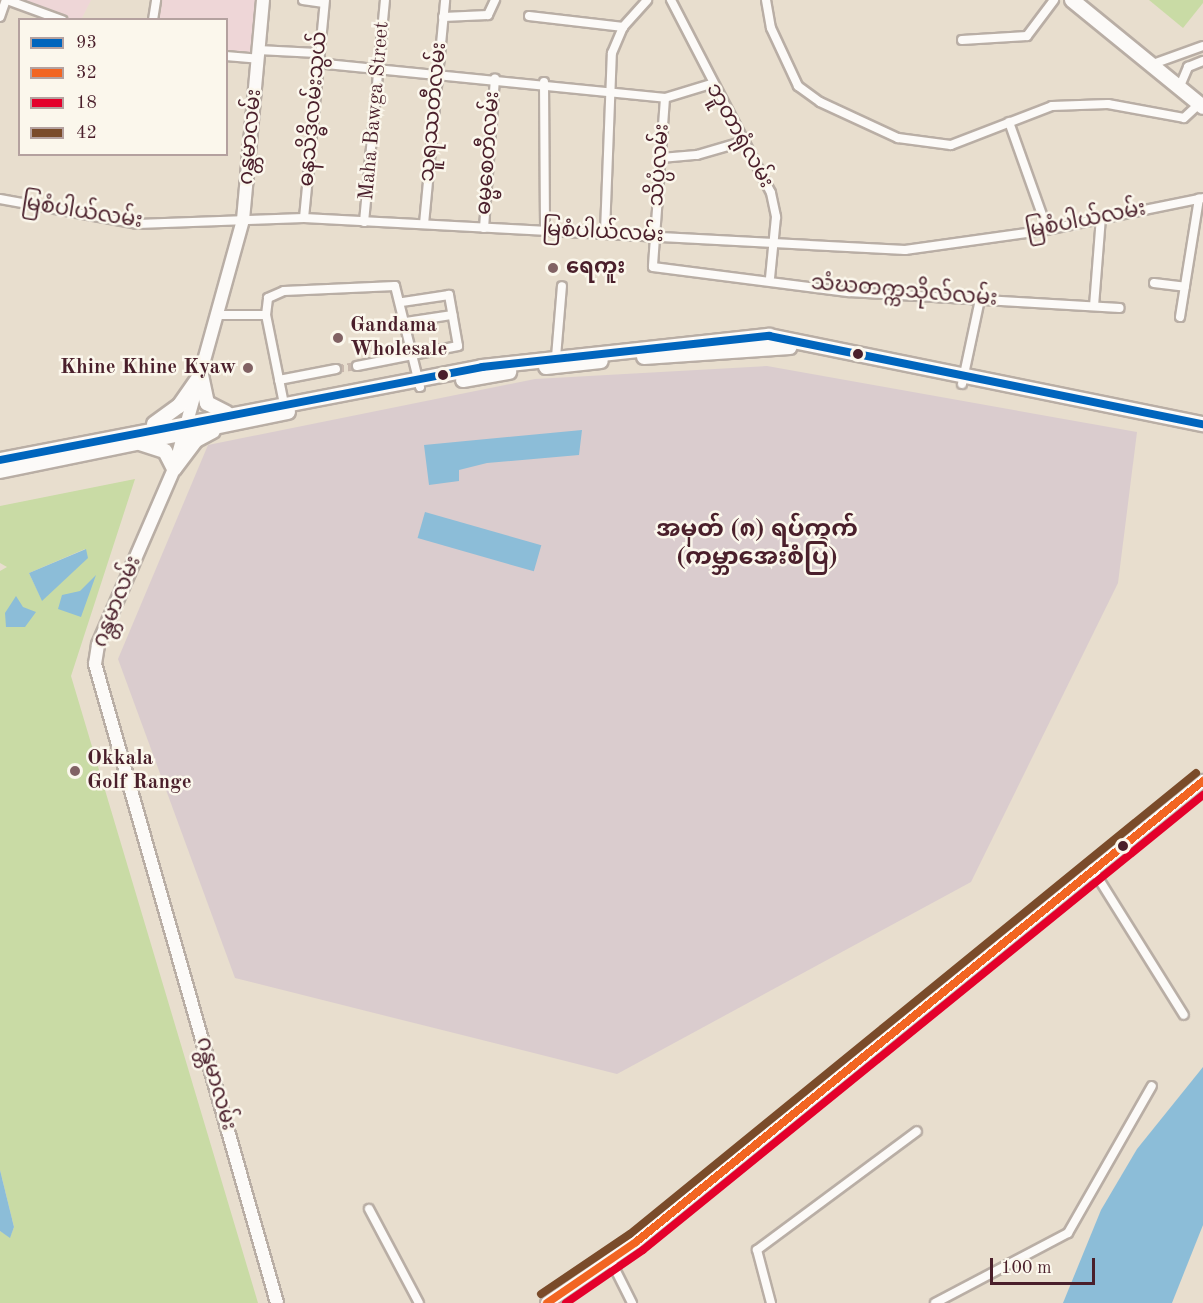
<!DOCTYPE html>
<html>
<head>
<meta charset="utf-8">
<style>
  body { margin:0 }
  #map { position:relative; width:1203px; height:1303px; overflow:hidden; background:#e8dece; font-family:"Old Standard TT","Noto Sans Myanmar",serif }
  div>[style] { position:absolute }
  .built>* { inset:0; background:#eed6d7 }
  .industrial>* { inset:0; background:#daccce }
  .green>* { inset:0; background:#c9dba5 }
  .water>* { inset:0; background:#8cbdd8; transform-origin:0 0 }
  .street-tunnel>* { height:8px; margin-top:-4px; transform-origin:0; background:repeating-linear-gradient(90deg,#c8b8ad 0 8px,transparent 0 12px) }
  .roads { filter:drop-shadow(2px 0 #b9aea5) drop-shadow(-2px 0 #b9aea5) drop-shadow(0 2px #b9aea5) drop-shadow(0 -2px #b9aea5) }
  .street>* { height:8px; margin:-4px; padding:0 4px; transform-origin:4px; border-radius:4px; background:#fcfaf8 }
  .secondary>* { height:12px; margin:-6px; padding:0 6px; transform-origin:6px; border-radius:6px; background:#fcfaf8 }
  .primary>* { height:14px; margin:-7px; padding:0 7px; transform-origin:7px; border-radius:7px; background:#fcfaf8 }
  .bus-1>* { height:8px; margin:-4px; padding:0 4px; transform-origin:4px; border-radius:4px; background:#0065bd }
  .bus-2>* { height:8px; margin:-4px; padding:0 4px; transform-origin:4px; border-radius:4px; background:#f26522 }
  .bus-3>* { height:8px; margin:-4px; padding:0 4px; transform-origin:4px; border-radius:4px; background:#e4002b }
  .bus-4>* { height:8px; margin:-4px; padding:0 4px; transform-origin:4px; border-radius:4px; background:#7a4b2a }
  .dots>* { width:16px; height:16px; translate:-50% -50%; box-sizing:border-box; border:3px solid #fbf7ec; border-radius:50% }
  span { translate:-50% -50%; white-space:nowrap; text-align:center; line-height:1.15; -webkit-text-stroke:5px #fbf7ec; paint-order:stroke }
  .street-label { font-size:21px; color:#4a1f2b }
  .poi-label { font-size:21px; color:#4a1f2b; font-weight:700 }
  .left { translate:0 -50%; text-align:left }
  .right { translate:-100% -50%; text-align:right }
  .quarter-label { font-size:24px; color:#4a1f2b; font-weight:700 }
  .legend { position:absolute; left:18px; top:18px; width:210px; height:138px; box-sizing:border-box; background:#fbf7ec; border:2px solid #b4a19f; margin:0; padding:8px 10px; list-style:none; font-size:18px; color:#4a1f2b }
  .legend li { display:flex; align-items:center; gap:12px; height:30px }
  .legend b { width:30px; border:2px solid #b4a19f }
  .scale { position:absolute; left:990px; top:1258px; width:105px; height:27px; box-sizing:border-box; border:3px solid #4a1f2b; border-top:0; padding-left:8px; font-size:18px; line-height:21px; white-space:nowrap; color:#4a1f2b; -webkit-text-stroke:4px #fbf7ec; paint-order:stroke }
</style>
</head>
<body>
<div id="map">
  <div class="built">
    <div style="clip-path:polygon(7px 0,91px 0,81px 20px,61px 19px)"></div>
    <div style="clip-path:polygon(160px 0,258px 0,255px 59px,227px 56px,226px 20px,154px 20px)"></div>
  </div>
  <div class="industrial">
    <div style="clip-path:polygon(767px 366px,1137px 432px,1118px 583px,971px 882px,617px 1074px,235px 978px,118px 659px,208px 445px,535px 379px)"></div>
  </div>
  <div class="green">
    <div style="clip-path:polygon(1149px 0,1203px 0,1203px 3px,1183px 28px)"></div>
    <div style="clip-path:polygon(evenodd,135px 479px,71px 676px,258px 1303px,0 1303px,0 1231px,10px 1237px,14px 1227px,0 1170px,0 571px,7px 567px,0 563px,0 506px,135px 479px,85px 549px,87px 558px,42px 600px,29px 573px,85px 549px)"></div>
  </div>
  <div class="water">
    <div style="clip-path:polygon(582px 430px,579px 455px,487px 463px,459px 470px,459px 481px,429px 485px,424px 445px)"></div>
    <div style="left:425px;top:512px;width:121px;height:27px;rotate:16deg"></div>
    <div style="clip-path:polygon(86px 549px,88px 558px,42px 601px,29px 573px)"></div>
    <div style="clip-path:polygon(96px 575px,81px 617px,58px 609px,62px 595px,80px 591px)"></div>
    <div style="clip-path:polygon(16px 596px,23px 607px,36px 612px,25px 627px,6px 627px,5px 613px)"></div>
    <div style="clip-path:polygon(1203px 1067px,1203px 1225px,1172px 1303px,1063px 1303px,1101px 1210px,1137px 1149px)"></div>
    <div style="clip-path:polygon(0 1170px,14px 1227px,10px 1238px,0 1231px)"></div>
  </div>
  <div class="street-tunnel">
    <div style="left:336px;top:369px;width:21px;rotate:-8deg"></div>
  </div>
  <div class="roads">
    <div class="street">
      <div style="left:7px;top:0;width:59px;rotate:20deg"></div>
      <div style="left:303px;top:0;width:21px;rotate:8deg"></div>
      <div style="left:671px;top:0;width:217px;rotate:62.6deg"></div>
      <div style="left:771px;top:193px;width:25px;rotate:78deg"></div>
      <div style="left:776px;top:217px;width:61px;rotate:95.6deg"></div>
      <div style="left:766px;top:0;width:28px;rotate:80deg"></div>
      <div style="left:771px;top:28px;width:64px;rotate:65deg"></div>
      <div style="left:798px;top:86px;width:27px;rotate:36deg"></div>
      <div style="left:820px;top:102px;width:86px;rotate:24.8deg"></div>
      <div style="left:898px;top:138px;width:53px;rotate:7.5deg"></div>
      <div style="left:951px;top:145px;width:108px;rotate:-21.1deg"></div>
      <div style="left:1052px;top:106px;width:56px;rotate:-2deg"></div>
      <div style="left:1108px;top:104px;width:77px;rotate:10.4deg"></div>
      <div style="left:1184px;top:118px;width:22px;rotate:-43deg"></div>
      <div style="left:529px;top:16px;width:95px;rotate:6.7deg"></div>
      <div style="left:0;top:17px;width:18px;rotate:-71deg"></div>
      <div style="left:443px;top:17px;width:45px;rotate:-2.5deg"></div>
      <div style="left:488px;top:15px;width:17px;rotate:-65deg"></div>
      <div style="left:153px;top:20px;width:20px;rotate:-81deg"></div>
      <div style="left:962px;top:40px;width:65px;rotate:-3.5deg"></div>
      <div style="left:1027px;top:36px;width:45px;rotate:-53.1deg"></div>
      <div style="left:258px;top:50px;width:59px;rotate:2.9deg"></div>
      <div style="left:226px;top:56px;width:32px;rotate:5deg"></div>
      <div style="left:316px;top:63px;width:351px;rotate:5.7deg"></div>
      <div style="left:665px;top:98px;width:48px;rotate:-16.9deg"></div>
      <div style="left:1153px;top:64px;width:53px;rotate:-19.8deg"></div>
      <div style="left:544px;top:82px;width:148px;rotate:89.6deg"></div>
      <div style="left:1180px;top:86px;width:21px;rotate:-67deg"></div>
      <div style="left:1188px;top:67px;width:16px;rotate:-22deg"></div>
      <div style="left:665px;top:98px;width:169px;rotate:94.1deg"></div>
      <div style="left:653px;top:267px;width:198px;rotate:7.3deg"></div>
      <div style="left:849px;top:292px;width:271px;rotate:3.4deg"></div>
      <div style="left:1009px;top:122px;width:114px;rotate:70.4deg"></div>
      <div style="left:661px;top:158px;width:36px;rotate:-5deg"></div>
      <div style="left:697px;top:155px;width:47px;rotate:-16.1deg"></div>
      <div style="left:0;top:199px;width:139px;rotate:10.3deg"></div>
      <div style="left:137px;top:224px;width:167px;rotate:-2.1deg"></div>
      <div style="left:304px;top:218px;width:602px;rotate:3.05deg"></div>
      <div style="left:905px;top:250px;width:137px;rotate:-8deg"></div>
      <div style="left:1041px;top:231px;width:165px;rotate:-11.5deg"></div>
      <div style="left:304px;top:218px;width:219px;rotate:-84.5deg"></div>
      <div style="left:364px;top:222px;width:223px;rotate:-84.6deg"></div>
      <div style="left:424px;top:224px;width:225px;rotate:-84.6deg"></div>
      <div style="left:484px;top:228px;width:150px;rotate:-85.8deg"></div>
      <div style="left:605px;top:232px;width:179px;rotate:-87.8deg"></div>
      <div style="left:612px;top:53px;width:28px;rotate:-67deg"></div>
      <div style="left:623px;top:27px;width:36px;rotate:-48deg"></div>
      <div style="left:1154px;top:283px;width:31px;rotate:7deg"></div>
      <div style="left:1094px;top:306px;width:89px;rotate:-85.5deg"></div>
      <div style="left:218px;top:315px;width:48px"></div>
      <div style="left:1180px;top:317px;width:120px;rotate:-80.9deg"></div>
      <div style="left:406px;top:322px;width:47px;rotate:-8.7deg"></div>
      <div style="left:556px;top:357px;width:71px;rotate:-85.2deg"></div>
      <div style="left:357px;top:366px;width:103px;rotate:-11.2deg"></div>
      <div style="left:458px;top:346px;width:52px;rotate:-100deg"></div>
      <div style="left:449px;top:295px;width:48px;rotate:171.5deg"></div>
      <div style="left:279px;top:380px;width:58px;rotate:-10.9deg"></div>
      <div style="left:962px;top:384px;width:87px;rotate:-78deg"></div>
      <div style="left:284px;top:404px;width:91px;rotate:-101.4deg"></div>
      <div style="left:266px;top:315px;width:17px;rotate:-83deg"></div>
      <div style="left:268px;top:298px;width:17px;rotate:-24deg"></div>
      <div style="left:284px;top:291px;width:111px;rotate:-2.6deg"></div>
      <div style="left:395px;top:286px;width:104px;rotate:76.1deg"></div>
      <div style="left:1092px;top:868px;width:173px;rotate:58deg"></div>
      <div style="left:369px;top:1209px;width:106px;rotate:62deg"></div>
      <div style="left:611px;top:1261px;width:47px;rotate:63.4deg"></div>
      <div style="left:771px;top:1303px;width:55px;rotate:-104.8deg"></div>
      <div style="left:757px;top:1250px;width:199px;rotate:-36.6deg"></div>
      <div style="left:935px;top:1303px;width:150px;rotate:-27.8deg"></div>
      <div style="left:1068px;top:1233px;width:169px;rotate:-60.3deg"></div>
    </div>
    <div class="secondary">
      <div style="left:263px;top:0;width:221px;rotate:95.2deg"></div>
      <div style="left:243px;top:220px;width:258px;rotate:105.5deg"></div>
      <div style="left:174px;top:469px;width:192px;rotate:113.4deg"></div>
      <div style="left:98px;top:645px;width:19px;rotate:99deg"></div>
      <div style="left:95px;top:664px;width:664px;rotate:74.1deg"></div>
      <div style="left:547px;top:1303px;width:108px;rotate:-34.4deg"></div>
      <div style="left:636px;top:1242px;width:731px;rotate:-39.11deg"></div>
    </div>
    <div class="primary">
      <div style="left:1072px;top:0;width:169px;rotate:39.2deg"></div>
      <div style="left:644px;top:357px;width:146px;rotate:-3.9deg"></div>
      <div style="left:546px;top:367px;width:55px;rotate:-6.2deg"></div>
      <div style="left:201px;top:375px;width:29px;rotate:78deg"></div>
      <div style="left:207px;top:403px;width:22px;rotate:27deg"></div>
      <div style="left:463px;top:380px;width:47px;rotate:-9.9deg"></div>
      <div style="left:154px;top:424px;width:31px;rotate:-36deg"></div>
      <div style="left:179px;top:406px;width:38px;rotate:-55deg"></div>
      <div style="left:140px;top:443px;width:26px;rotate:18deg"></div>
      <div style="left:165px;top:451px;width:20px;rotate:63deg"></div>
      <div style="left:0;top:460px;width:491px;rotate:-10.9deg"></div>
      <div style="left:482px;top:367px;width:289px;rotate:-6.2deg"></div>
      <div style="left:769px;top:336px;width:443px;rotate:11.5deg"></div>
      <div style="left:174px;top:469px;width:36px;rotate:-53deg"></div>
      <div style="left:196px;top:440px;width:19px;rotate:-28deg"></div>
      <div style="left:0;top:471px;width:294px;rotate:-11.6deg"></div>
    </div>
  </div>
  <div class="bus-1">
    <div style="left:0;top:460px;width:491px;rotate:-10.9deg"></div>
    <div style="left:482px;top:367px;width:289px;rotate:-6.2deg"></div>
    <div style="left:769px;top:336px;width:443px;rotate:11.5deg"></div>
  </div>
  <div class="bus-2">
    <div style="left:547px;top:1303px;width:108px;rotate:-34.4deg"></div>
    <div style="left:636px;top:1242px;width:731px;rotate:-39.11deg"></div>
  </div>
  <div class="bus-3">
    <div style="left:566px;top:1303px;width:93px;rotate:-34.5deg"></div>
    <div style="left:643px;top:1250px;width:722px;rotate:-39.09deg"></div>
  </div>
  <div class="bus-4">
    <div style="left:541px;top:1294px;width:107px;rotate:-34deg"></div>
    <div style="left:630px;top:1234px;width:730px;rotate:-39.16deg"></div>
  </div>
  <div class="dots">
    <div style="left:553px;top:268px;background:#816264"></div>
    <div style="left:338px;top:338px;background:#816264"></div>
    <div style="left:858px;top:354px;background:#4a1f2b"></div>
    <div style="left:248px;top:368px;background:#816264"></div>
    <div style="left:443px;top:375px;background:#4a1f2b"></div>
    <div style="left:75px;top:771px;background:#816264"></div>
    <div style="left:1123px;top:846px;background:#4a1f2b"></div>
  </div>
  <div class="street-label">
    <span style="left:314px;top:109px;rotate:-85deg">ဓနသိဒ္ဓိလမ်းသွယ်</span>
    <span style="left:375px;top:111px;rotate:-85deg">Maha Bawga Street</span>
    <span style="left:434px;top:112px;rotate:-85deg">သူရဿတီလမ်း</span>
    <span style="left:739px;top:136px;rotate:61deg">ဘူတာရုံလမ်း</span>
    <span style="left:251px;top:137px;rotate:-85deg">ဂန္တမာလမ်း</span>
    <span style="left:489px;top:153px;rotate:-86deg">ဓမ္မစေတီလမ်း</span>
    <span style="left:660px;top:165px;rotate:-86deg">သိပ္ပံလမ်း</span>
    <span style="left:82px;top:213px;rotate:9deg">မြစံပါယ်လမ်း</span>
    <span style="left:1086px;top:221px;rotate:-11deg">မြစံပါယ်လမ်း</span>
    <span style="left:603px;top:233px;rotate:3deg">မြစံပါယ်လမ်း</span>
    <span style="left:904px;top:292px;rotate:5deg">သံဃတက္ကသိုလ်လမ်း</span>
    <span style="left:118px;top:602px;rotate:-68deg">ဂန္တမာလမ်း</span>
    <span style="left:215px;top:1084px;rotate:74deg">ဂန္တမာလမ်း</span>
  </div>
  <div class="poi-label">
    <span class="left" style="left:566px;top:268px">ရေကူး</span>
    <span class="left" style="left:350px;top:338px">Gandama<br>Wholesale</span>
    <span class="right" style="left:236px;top:368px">Khine Khine Kyaw</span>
    <span class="left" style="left:87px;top:771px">Okkala<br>Golf Range</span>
  </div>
  <div class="quarter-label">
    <span style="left:757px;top:545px">အမှတ် (၈) ရပ်ကွက်<br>(ကမ္ဘာအေးစံပြ)</span>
  </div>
  <ul class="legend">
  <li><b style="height:8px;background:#0065bd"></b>93</li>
  <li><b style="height:8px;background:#f26522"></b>32</li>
  <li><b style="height:8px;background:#e4002b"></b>18</li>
  <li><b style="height:8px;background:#7a4b2a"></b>42</li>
  </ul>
  <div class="scale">100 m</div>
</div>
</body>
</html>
